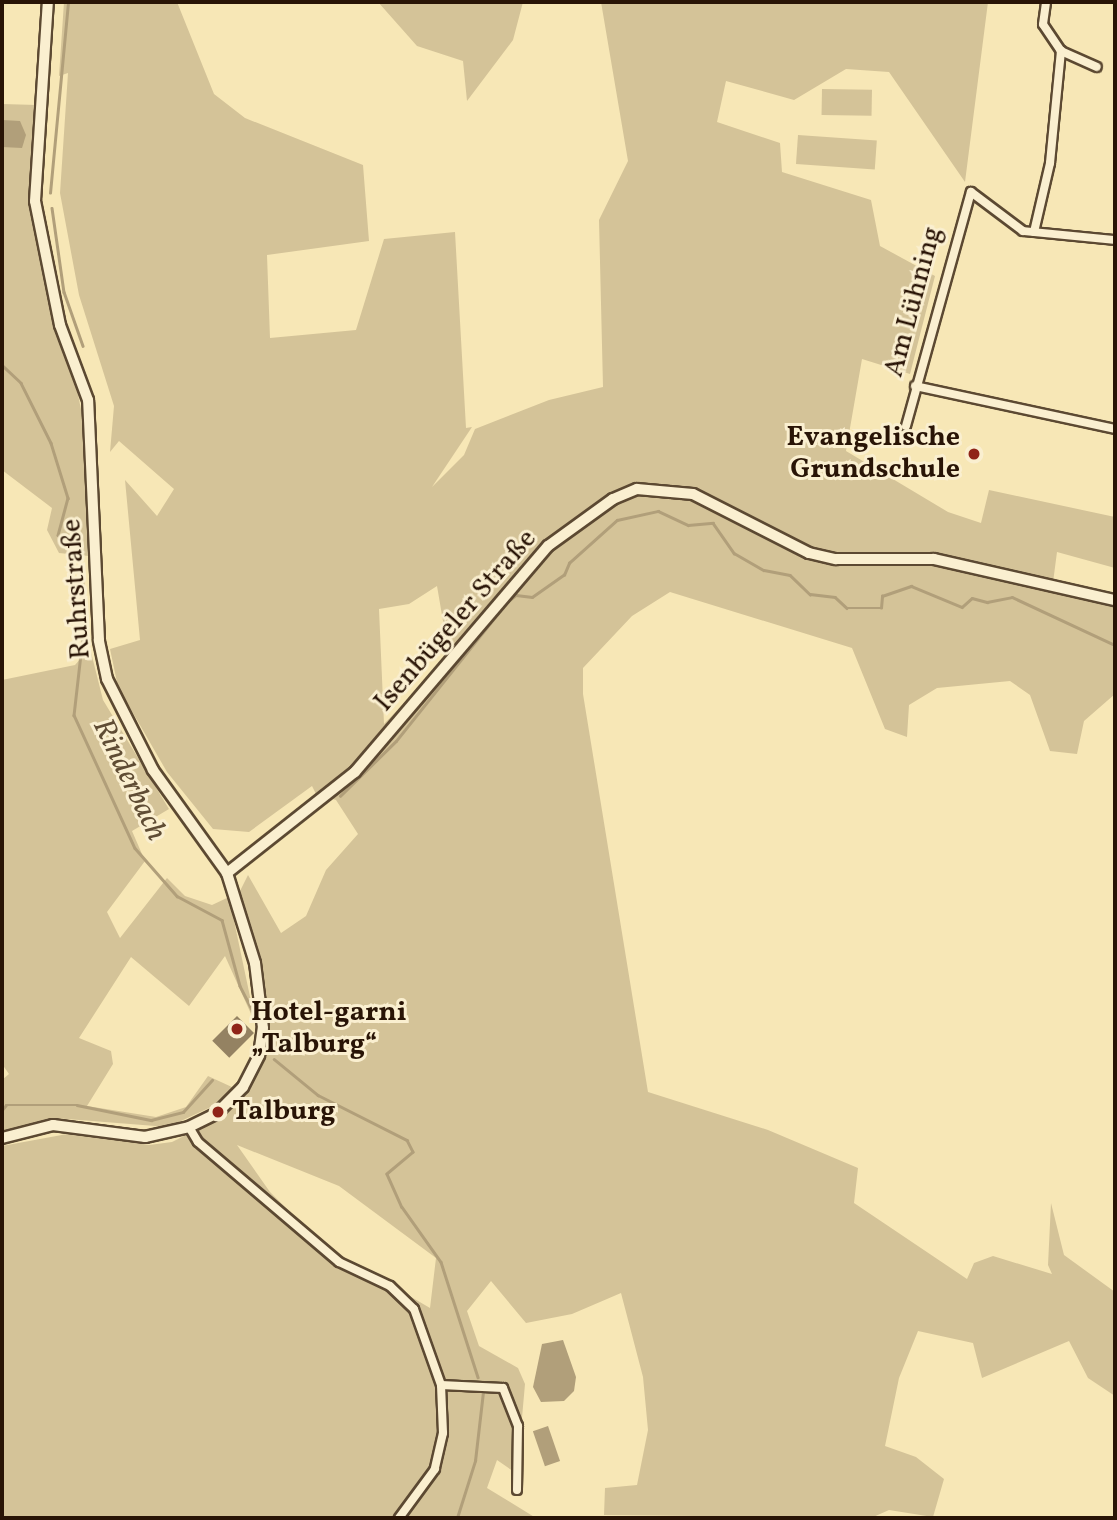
<!DOCTYPE html>
<html>
<head>
<meta charset="utf-8">
<style>
  body { margin:0 }
  #map { position:relative; width:1117px; height:1520px; overflow:hidden; background:#f7e7b6; font-family:Vollkorn,serif }
  div>[style] { position:absolute }
  .green>* { inset:0; background:#d4c398; transform-origin:0 0 }
  .water>* { inset:0; background:#b19f7a; transform-origin:0 0 }
  .stream>* { height:2.5px; margin:-1.25px; padding:0 1.25px; transform-origin:1.25px; border-radius:1.25px; background:#b19f7a }
  .building>* { inset:0; background:#948262; transform-origin:0 0 }
  .roads { filter:drop-shadow(2px 0 #5c4932) drop-shadow(-2px 0 #5c4932) drop-shadow(0 2px #5c4932) drop-shadow(0 -2px #5c4932) }
  .minor>* { height:8px; margin:-4px; padding:0 4px; transform-origin:4px; border-radius:4px; background:#faefd0 }
  .tertiary>* { height:10px; margin:-5px; padding:0 5px; transform-origin:5px; border-radius:5px; background:#faefd0 }
  .secondary>* { height:10px; margin:-5px; padding:0 5px; transform-origin:5px; border-radius:5px; background:#faefd0 }
  .dots>* { width:19px; height:19px; translate:-50% -50%; box-sizing:border-box; border:4px solid #faefd0; border-radius:50% }
  span { translate:-50% -50%; white-space:nowrap; text-align:center; line-height:1.15; -webkit-text-stroke:6px #faefd0; paint-order:stroke }
  .street-label { font-size:28px; color:#291406 }
  .poi-label { font-size:28px; color:#291406; font-weight:700 }
  .right { translate:-100% -50%; text-align:right }
  .left { translate:0 -50%; text-align:left }
  .water-label { font-size:30px; color:#5f4c34; font-style:italic }
  .frame { position:absolute; inset:0; border:4px solid #291406; pointer-events:none }
</style>
</head>
<body>
<div id="map">
  <div class="green">
    <div style="clip-path:polygon(evenodd,64px 2px,177px 2px,214px 94px,245px 118px,363px 165px,369px 241px,267px 255px,270px 338px,356px 330px,384px 239px,455px 232px,466px 428px,472px 427px,432px 487px,464px 455px,475px 429px,549px 400px,603px 387px,599px 220px,628px 161px,601px 2px,988px 2px,965px 182px,889px 72px,846px 69px,794px 100px,726px 81px,717px 122px,780px 143px,782px 172px,871px 200px,880px 246px,935px 276px,910px 374px,862px 359px,846px 451px,948px 512px,981px 523px,989px 490px,1115px 517px,1115px 568px,1057px 552px,1052px 590px,1115px 598px,1115px 694px,1084px 721px,1077px 754px,1050px 751px,1030px 695px,1010px 681px,937px 688px,909px 705px,907px 737px,885px 729px,852px 648px,670px 592px,632px 616px,583px 668px,583px 694px,648px 1092px,768px 1130px,858px 1168px,854px 1203px,967px 1279px,974px 1263px,993px 1256px,1052px 1274px,1048px 1265px,1051px 1203px,1064px 1255px,1115px 1292px,1115px 1396px,1088px 1378px,1069px 1341px,982px 1378px,973px 1343px,918px 1331px,899px 1378px,885px 1446px,916px 1457px,944px 1479px,933px 1517px,889px 1510px,871px 1518px,604px 1515px,605px 1488px,637px 1485px,648px 1430px,643px 1377px,621px 1293px,572px 1314px,526px 1323px,491px 1281px,467px 1311px,479px 1346px,518px 1368px,525px 1384px,517px 1474px,497px 1460px,487px 1488px,536px 1518px,2px 1518px,2px 1146px,78px 1132px,149px 1145px,172px 1142px,218px 1119px,257px 1073px,270px 1027px,240px 891px,248px 875px,281px 933px,306px 916px,326px 870px,358px 834px,336px 800px,316px 794px,312px 786px,249px 832px,213px 829px,167px 772px,118px 687px,110px 649px,140px 640px,125px 480px,157px 516px,174px 489px,119px 441px,110px 452px,114px 406px,79px 295px,60px 193px,68px 73px,59px 76px,64px 2px,437px 586px,449px 656px,384px 724px,379px 609px,409px 604px,437px 586px,64px 2px,237px 1145px,339px 1186px,436px 1258px,430px 1308px,324px 1246px,270px 1192px,237px 1145px)"></div>
    <div style="clip-path:polygon(378px 2px,523px 2px,513px 40px,467px 101px,463px 61px,417px 46px)"></div>
    <div style="left:822px;top:89px;width:50px;height:26px;rotate:1deg"></div>
    <div style="clip-path:polygon(2px 104px,37px 105px,29px 193px,53px 323px,75px 380px,84px 424px,89px 556px,59px 553px,47px 530px,52px 508px,2px 470px)"></div>
    <div style="left:798px;top:135px;width:79px;height:29px;rotate:4deg"></div>
    <div style="clip-path:polygon(90px 648px,103px 700px,169px 809px,132px 831px,145px 861px,107px 912px,120px 938px,167px 878px,185px 896px,212px 905px,229px 897px,256px 1025px,225px 956px,189px 1006px,131px 957px,79px 1038px,111px 1051px,113px 1064px,87px 1106px,156px 1117px,186px 1107px,208px 1076px,234px 1088px,211px 1107px,168px 1127px,54px 1118px,2px 1131px,2px 1080px,9px 1074px,2px 1064px,2px 680px,75px 665px)"></div>
  </div>
  <div class="water">
    <div style="clip-path:polygon(2px 120px,20px 121px,26px 135px,22px 148px,2px 147px)"></div>
    <div style="clip-path:polygon(563px 1340px,576px 1377px,574px 1391px,564px 1401px,541px 1402px,533px 1387px,542px 1344px)"></div>
    <div style="left:548px;top:1426px;width:37px;height:16px;rotate:71deg"></div>
  </div>
  <div class="stream">
    <div style="left:50px;top:193px;width:192px;rotate:-84.6deg"></div>
    <div style="left:52px;top:208px;width:85px;rotate:81.9deg"></div>
    <div style="left:64px;top:292px;width:57px;rotate:70.6deg"></div>
    <div style="left:2px;top:365px;width:26px;rotate:43deg"></div>
    <div style="left:21px;top:383px;width:67px;rotate:63.4deg"></div>
    <div style="left:51px;top:443px;width:58px;rotate:72.8deg"></div>
    <div style="left:68px;top:498px;width:38px;rotate:105deg"></div>
    <div style="left:58px;top:535px;width:29px;rotate:35deg"></div>
    <div style="left:82px;top:566px;width:53px;rotate:86.8deg"></div>
    <div style="left:85px;top:619px;width:97px;rotate:96.5deg"></div>
    <div style="left:74px;top:715px;width:146px;rotate:65.4deg"></div>
    <div style="left:135px;top:848px;width:64px;rotate:48.8deg"></div>
    <div style="left:177px;top:896px;width:51px;rotate:28.1deg"></div>
    <div style="left:222px;top:920px;width:68px;rotate:74.7deg"></div>
    <div style="left:240px;top:986px;width:28px;rotate:63deg"></div>
    <div style="left:340px;top:796px;width:78px;rotate:-44.5deg"></div>
    <div style="left:396px;top:741px;width:176px;rotate:-51.4deg"></div>
    <div style="left:506px;top:603px;width:13px;rotate:-39deg"></div>
    <div style="left:516px;top:595px;width:16px;rotate:7deg"></div>
    <div style="left:532px;top:597px;width:39px;rotate:-35deg"></div>
    <div style="left:564px;top:575px;width:13px;rotate:-67deg"></div>
    <div style="left:569px;top:563px;width:64px;rotate:-41.9deg"></div>
    <div style="left:617px;top:520px;width:42px;rotate:-12.4deg"></div>
    <div style="left:658px;top:511px;width:33px;rotate:25deg"></div>
    <div style="left:688px;top:525px;width:25px;rotate:-5deg"></div>
    <div style="left:713px;top:523px;width:37px;rotate:55deg"></div>
    <div style="left:734px;top:553px;width:34px;rotate:30deg"></div>
    <div style="left:764px;top:570px;width:26px;rotate:11deg"></div>
    <div style="left:790px;top:575px;width:28px;rotate:44deg"></div>
    <div style="left:810px;top:594px;width:25px;rotate:7deg"></div>
    <div style="left:835px;top:597px;width:16px;rotate:43deg"></div>
    <div style="left:847px;top:608px;width:34px"></div>
    <div style="left:881px;top:608px;width:12px;rotate:-85deg"></div>
    <div style="left:882px;top:596px;width:31px;rotate:-19deg"></div>
    <div style="left:911px;top:586px;width:55px;rotate:22.4deg"></div>
    <div style="left:962px;top:607px;width:13px;rotate:-42deg"></div>
    <div style="left:972px;top:598px;width:16px;rotate:15deg"></div>
    <div style="left:987px;top:602px;width:25px;rotate:-11deg"></div>
    <div style="left:1012px;top:597px;width:114px;rotate:25deg"></div>
    <div style="left:274px;top:1059px;width:57px;rotate:39.3deg"></div>
    <div style="left:318px;top:1095px;width:100px;rotate:26.8deg"></div>
    <div style="left:407px;top:1140px;width:13px;rotate:63deg"></div>
    <div style="left:413px;top:1152px;width:34px;rotate:140deg"></div>
    <div style="left:387px;top:1174px;width:36px;rotate:66deg"></div>
    <div style="left:402px;top:1207px;width:67px;rotate:54.7deg"></div>
    <div style="left:441px;top:1262px;width:121px;rotate:72.2deg"></div>
    <div style="left:2px;top:1110px;width:6px;rotate:-51deg"></div>
    <div style="left:6px;top:1105px;width:71px"></div>
    <div style="left:77px;top:1105px;width:76px;rotate:11.5deg"></div>
    <div style="left:151px;top:1120px;width:33px;rotate:-14deg"></div>
    <div style="left:183px;top:1112px;width:43px;rotate:-47.8deg"></div>
    <div style="left:457px;top:1518px;width:60px;rotate:-72.5deg"></div>
    <div style="left:475px;top:1461px;width:69px;rotate:-83.4deg"></div>
  </div>
  <div class="building">
    <div style="left:237px;top:1016px;width:24px;height:35px;rotate:45deg"></div>
  </div>
  <div class="roads">
    <div class="minor">
      <div style="left:1061px;top:51px;width:39px;rotate:24deg"></div>
      <div style="left:1034px;top:232px;width:71px;rotate:-76.9deg"></div>
      <div style="left:1050px;top:163px;width:113px;rotate:-84.4deg"></div>
      <div style="left:1061px;top:51px;width:32px;rotate:-124deg"></div>
      <div style="left:1043px;top:24px;width:22px;rotate:-82deg"></div>
      <div style="left:915px;top:386px;width:205px;rotate:12.1deg"></div>
      <div style="left:906px;top:426px;width:243px;rotate:-74.5deg"></div>
      <div style="left:971px;top:192px;width:65px;rotate:36.9deg"></div>
      <div style="left:1023px;top:231px;width:92px;rotate:5.6deg"></div>
      <div style="left:189px;top:1127px;width:17px;rotate:59deg"></div>
      <div style="left:198px;top:1142px;width:185px;rotate:40.4deg"></div>
      <div style="left:339px;top:1262px;width:56px;rotate:25.2deg"></div>
      <div style="left:390px;top:1286px;width:33px;rotate:44deg"></div>
      <div style="left:414px;top:1309px;width:81px;rotate:70.4deg"></div>
      <div style="left:441px;top:1385px;width:48px;rotate:87.6deg"></div>
      <div style="left:443px;top:1433px;width:37px;rotate:103deg"></div>
      <div style="left:435px;top:1469px;width:61px;rotate:126.3deg"></div>
      <div style="left:441px;top:1385px;width:62px;rotate:2.8deg"></div>
      <div style="left:503px;top:1388px;width:41px;rotate:68.5deg"></div>
      <div style="left:518px;top:1426px;width:64px;rotate:90.9deg"></div>
    </div>
    <div class="tertiary">
      <div style="left:227px;top:873px;width:163px;rotate:-38.3deg"></div>
      <div style="left:355px;top:772px;width:297px;rotate:-49.5deg"></div>
      <div style="left:548px;top:546px;width:80px;rotate:-35.9deg"></div>
      <div style="left:613px;top:499px;width:26px;rotate:-23deg"></div>
      <div style="left:637px;top:489px;width:56px;rotate:5.1deg"></div>
      <div style="left:693px;top:494px;width:130px;rotate:27deg"></div>
      <div style="left:809px;top:553px;width:28px;rotate:13deg"></div>
      <div style="left:836px;top:559px;width:98px"></div>
      <div style="left:934px;top:559px;width:186px;rotate:12.8deg"></div>
    </div>
    <div class="secondary">
      <div style="left:2px;top:1138px;width:53px;rotate:-14.3deg"></div>
      <div style="left:53px;top:1125px;width:93px;rotate:7.4deg"></div>
      <div style="left:145px;top:1137px;width:45px;rotate:-12.8deg"></div>
      <div style="left:189px;top:1127px;width:30px;rotate:-26deg"></div>
      <div style="left:216px;top:1114px;width:38px;rotate:-45deg"></div>
      <div style="left:243px;top:1087px;width:36px;rotate:-63deg"></div>
      <div style="left:259px;top:1055px;width:27px;rotate:-82deg"></div>
      <div style="left:263px;top:1028px;width:65px;rotate:-97deg"></div>
      <div style="left:255px;top:963px;width:94px;rotate:-107.3deg"></div>
      <div style="left:227px;top:873px;width:127px;rotate:-125.7deg"></div>
      <div style="left:153px;top:770px;width:102px;rotate:-116.8deg"></div>
      <div style="left:107px;top:679px;width:40px;rotate:-102deg"></div>
      <div style="left:99px;top:640px;width:240px;rotate:-92.6deg"></div>
      <div style="left:88px;top:400px;width:80px;rotate:-110.5deg"></div>
      <div style="left:60px;top:325px;width:126px;rotate:-101.4deg"></div>
      <div style="left:35px;top:201px;width:199px;rotate:-86.3deg"></div>
    </div>
  </div>
  <div class="dots">
    <div style="left:974px;top:454px;background:#8f2418"></div>
    <div style="left:237px;top:1029px;background:#8f2418"></div>
    <div style="left:218px;top:1112px;background:#8f2418"></div>
  </div>
  <div class="street-label">
    <span style="left:914px;top:302px;rotate:-75deg">Am Lühning</span>
    <span style="left:77px;top:589px;rotate:-94deg">Ruhrstraße</span>
    <span style="left:456px;top:621px;rotate:-49deg">Isenbügeler Straße</span>
  </div>
  <div class="poi-label">
    <span class="right" style="left:960px;top:454px">Evangelische<br>Grundschule</span>
    <span class="left" style="left:251px;top:1029px">Hotel-garni<br>„Talburg“</span>
    <span class="left" style="left:232px;top:1112px">Talburg</span>
  </div>
  <div class="water-label">
    <span style="left:129px;top:780px;rotate:64deg">Rinderbach</span>
  </div>
  <div class="frame"></div>
</div>
</body>
</html>
